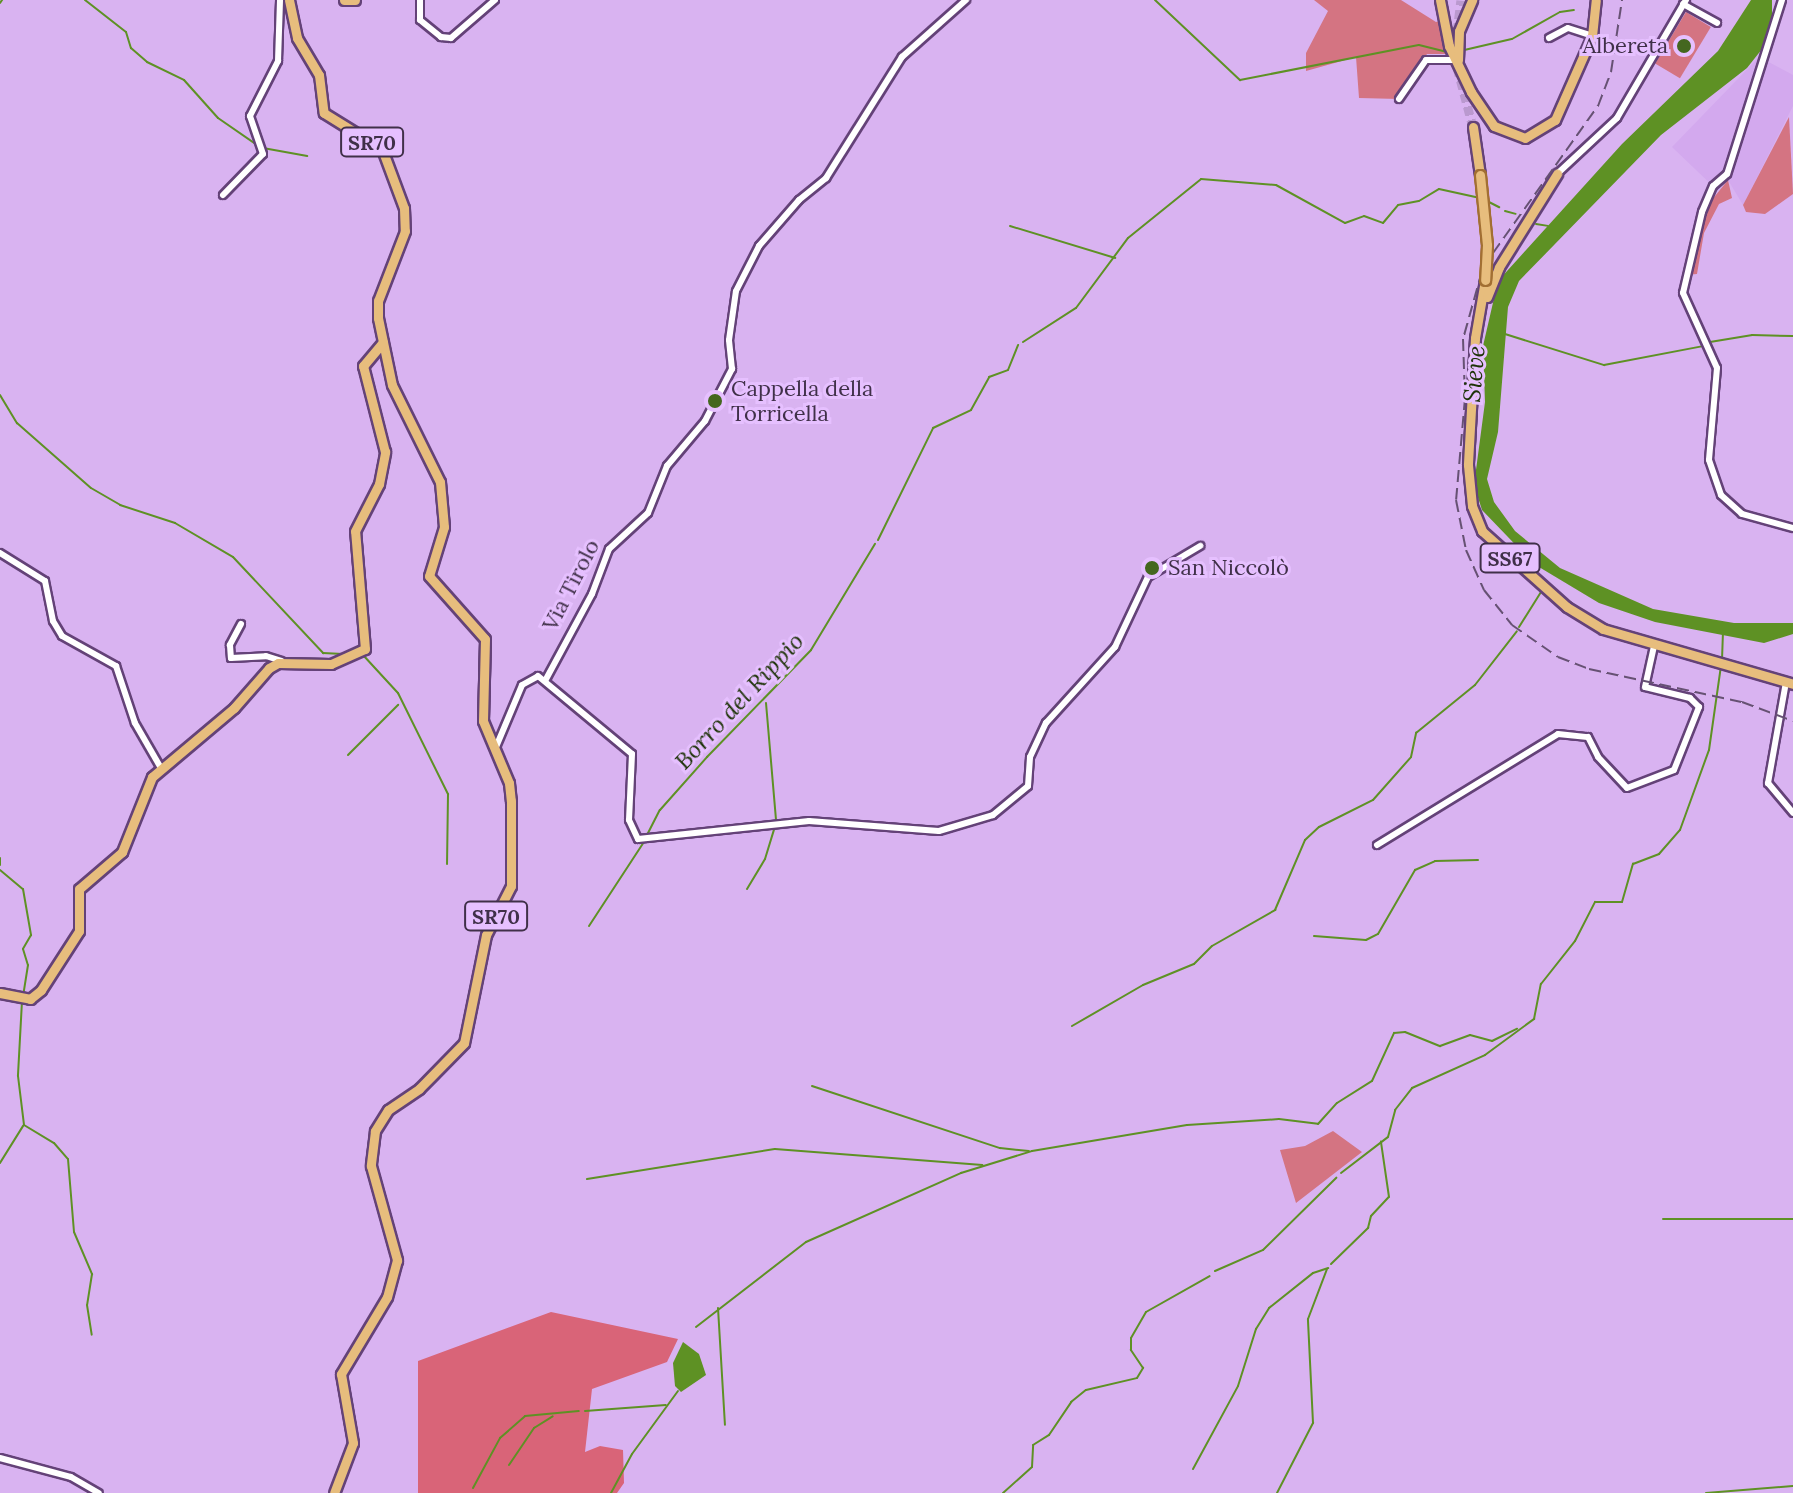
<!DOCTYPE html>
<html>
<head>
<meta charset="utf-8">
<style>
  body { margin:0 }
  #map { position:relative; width:1793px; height:1493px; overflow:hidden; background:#d9b3f1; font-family:Lora,serif }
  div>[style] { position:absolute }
  .built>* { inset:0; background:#d3a9ee }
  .green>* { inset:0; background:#d47482; transform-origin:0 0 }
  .forest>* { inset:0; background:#d96478 }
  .water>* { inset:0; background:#5e9124 }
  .stream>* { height:2px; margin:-1px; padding:0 1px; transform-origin:1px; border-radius:1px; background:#5e9124 }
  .major-tunnel>* { height:9px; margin-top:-4.5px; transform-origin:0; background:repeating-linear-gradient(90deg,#ba99cf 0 9px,transparent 0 13.5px) }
  .roads { filter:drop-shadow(2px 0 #644278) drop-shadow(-2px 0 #644278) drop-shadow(0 2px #644278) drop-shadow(0 -2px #644278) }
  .minor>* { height:6px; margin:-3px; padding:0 3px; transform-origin:3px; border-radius:3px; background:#fff }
  .major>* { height:9px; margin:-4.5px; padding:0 4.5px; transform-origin:4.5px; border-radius:4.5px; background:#e7bd7d }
  .rail>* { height:2px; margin-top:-1px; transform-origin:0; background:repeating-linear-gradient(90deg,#665173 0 12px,transparent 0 18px) }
  .bridges { filter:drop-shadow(2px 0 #a26f33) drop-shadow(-2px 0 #a26f33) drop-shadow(0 2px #a26f33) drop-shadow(0 -2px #a26f33) }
  .major-bridge>* { height:9px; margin:-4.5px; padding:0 4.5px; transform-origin:4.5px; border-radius:4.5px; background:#e7bd7d }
  .dots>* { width:22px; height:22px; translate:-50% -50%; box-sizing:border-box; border:4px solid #e6c0ff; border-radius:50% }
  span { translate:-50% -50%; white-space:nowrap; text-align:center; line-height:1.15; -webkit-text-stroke:6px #e6c0ff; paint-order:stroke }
  .shield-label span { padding:2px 6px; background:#e6c0ff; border:2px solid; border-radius:6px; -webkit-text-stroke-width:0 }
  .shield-label { font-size:20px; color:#403049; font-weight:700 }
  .poi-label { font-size:22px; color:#403049 }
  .right { translate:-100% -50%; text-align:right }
  .left { translate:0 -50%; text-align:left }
  .street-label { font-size:22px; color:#403049 }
  .water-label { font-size:24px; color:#1e3308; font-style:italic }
</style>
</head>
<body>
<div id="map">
  <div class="built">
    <div style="clip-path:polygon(1759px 57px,1793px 75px,1793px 106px,1743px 205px,1728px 180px,1718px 191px,1672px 147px)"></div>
  </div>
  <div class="green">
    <div style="clip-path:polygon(1314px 0,1401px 0,1436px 22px,1442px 20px,1447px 54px,1427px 54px,1399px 99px,1359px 98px,1356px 57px,1306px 71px,1306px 53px,1328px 11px)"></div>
    <div style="left:1686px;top:12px;width:29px;height:60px;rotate:31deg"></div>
    <div style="clip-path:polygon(1789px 117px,1793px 194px,1765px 214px,1746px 212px,1743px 205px)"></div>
    <div style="clip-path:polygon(1728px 180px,1732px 198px,1719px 204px,1704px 233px,1697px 274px,1686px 275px,1702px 212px)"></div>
    <div style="clip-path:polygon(1333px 1131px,1362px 1152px,1296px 1203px,1280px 1150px,1305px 1146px)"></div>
  </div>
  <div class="forest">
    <div style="clip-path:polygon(551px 1312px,678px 1339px,667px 1362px,592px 1389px,585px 1452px,600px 1446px,623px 1450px,624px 1483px,617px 1493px,418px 1493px,418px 1361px)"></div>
  </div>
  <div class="water">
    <div style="clip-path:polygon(1751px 0,1772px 0,1772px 21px,1766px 44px,1747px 68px,1661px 135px,1519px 281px,1508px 307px,1498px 432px,1487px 479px,1494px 502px,1515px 531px,1560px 568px,1653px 609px,1734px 623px,1793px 623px,1793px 634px,1764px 643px,1655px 622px,1599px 603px,1534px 564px,1482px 510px,1474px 485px,1485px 402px,1483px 346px,1498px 281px,1622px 144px,1718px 51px)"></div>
    <div style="clip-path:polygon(683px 1342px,699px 1354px,706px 1375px,681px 1392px,675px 1386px,673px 1363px)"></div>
  </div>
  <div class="stream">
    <div style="left:85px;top:0;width:52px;rotate:38deg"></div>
    <div style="left:126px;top:32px;width:17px;rotate:73deg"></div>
    <div style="left:131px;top:48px;width:21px;rotate:41deg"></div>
    <div style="left:147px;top:62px;width:41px;rotate:25.9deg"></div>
    <div style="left:184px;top:80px;width:51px;rotate:48.2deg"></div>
    <div style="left:218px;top:118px;width:47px;rotate:34.7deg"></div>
    <div style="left:1155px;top:0;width:117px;rotate:43.3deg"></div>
    <div style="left:1240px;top:80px;width:182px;rotate:-11.1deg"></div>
    <div style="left:1419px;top:45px;width:32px;rotate:14deg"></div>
    <div style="left:0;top:3px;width:4px;rotate:-56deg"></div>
    <div style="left:1460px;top:51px;width:53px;rotate:-13deg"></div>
    <div style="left:1512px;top:39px;width:55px;rotate:-29.4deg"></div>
    <div style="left:1560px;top:12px;width:14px;rotate:-8deg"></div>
    <div style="left:263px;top:148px;width:45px;rotate:10.3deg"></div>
    <div style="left:1485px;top:200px;width:16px;rotate:27deg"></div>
    <div style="left:1505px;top:211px;width:11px;rotate:15deg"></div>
    <div style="left:1536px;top:224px;width:12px;rotate:9deg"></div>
    <div style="left:1010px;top:226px;width:110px;rotate:16.9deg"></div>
    <div style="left:1505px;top:334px;width:104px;rotate:17.4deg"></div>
    <div style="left:1604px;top:365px;width:102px;rotate:-10.8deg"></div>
    <div style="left:1023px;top:342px;width:63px;rotate:-32.7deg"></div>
    <div style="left:1076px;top:308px;width:87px;rotate:-53.4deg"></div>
    <div style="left:1128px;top:238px;width:94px;rotate:-38.9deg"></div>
    <div style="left:1201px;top:179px;width:75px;rotate:4.6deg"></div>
    <div style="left:1276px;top:185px;width:79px;rotate:28.8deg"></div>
    <div style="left:1345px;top:223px;width:20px;rotate:-20deg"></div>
    <div style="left:1364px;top:216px;width:20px;rotate:20deg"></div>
    <div style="left:1383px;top:223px;width:23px;rotate:-50deg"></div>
    <div style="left:1398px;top:205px;width:21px;rotate:-11deg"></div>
    <div style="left:1419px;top:201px;width:23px;rotate:-31deg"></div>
    <div style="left:1439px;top:189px;width:42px;rotate:12.4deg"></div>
    <div style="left:1710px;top:342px;width:43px;rotate:-9.5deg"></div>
    <div style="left:1752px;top:335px;width:41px;rotate:1.4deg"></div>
    <div style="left:0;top:395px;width:33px;rotate:59deg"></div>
    <div style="left:17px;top:423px;width:98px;rotate:41.3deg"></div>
    <div style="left:91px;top:488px;width:34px;rotate:30deg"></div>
    <div style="left:120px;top:505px;width:58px;rotate:18.1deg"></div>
    <div style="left:175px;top:523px;width:67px;rotate:30.4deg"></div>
    <div style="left:233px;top:557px;width:132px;rotate:46.8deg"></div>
    <div style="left:323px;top:653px;width:20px;rotate:3deg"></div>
    <div style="left:878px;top:540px;width:125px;rotate:-63.8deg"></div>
    <div style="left:933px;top:428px;width:42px;rotate:-25.3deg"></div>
    <div style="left:971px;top:410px;width:38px;rotate:-61deg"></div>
    <div style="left:989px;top:377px;width:20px;rotate:-20deg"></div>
    <div style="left:1008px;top:370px;width:27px;rotate:-68deg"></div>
    <div style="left:1519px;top:627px;width:41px;rotate:-57.8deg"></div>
    <div style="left:363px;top:655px;width:52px;rotate:47.4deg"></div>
    <div style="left:398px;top:693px;width:113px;rotate:63.7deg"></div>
    <div style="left:448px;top:794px;width:70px;rotate:90.8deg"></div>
    <div style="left:1722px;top:660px;width:29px;rotate:-88deg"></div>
    <div style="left:766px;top:703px;width:117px;rotate:85.1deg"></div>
    <div style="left:348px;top:755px;width:71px;rotate:-45deg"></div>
    <div style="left:647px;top:835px;width:28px;rotate:-63deg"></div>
    <div style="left:660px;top:810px;width:71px;rotate:-48.4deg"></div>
    <div style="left:707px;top:757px;width:149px;rotate:-45.8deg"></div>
    <div style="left:811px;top:650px;width:124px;rotate:-58.9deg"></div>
    <div style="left:0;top:858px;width:7px;rotate:90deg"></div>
    <div style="left:0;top:870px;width:30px;rotate:40deg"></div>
    <div style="left:23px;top:889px;width:47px;rotate:80.1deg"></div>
    <div style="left:31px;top:935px;width:16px;rotate:120deg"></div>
    <div style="left:23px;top:949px;width:17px;rotate:73deg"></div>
    <div style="left:28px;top:965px;width:30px;rotate:99deg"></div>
    <div style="left:747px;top:889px;width:35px;rotate:-59deg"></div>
    <div style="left:765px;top:859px;width:31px;rotate:-73deg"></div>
    <div style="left:589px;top:926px;width:100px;rotate:-56.8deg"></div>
    <div style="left:1314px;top:936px;width:52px;rotate:4.4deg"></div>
    <div style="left:1366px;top:940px;width:13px;rotate:-27deg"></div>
    <div style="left:1378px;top:934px;width:74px;rotate:-60deg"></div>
    <div style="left:1415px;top:870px;width:22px;rotate:-24deg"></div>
    <div style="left:1435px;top:861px;width:43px;rotate:-1.3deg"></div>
    <div style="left:22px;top:1001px;width:75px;rotate:93.1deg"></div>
    <div style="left:18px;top:1076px;width:49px;rotate:83deg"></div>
    <div style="left:24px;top:1125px;width:35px;rotate:31deg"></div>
    <div style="left:54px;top:1143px;width:21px;rotate:49deg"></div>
    <div style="left:68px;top:1159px;width:73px;rotate:85.3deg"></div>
    <div style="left:74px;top:1232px;width:46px;rotate:66.8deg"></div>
    <div style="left:92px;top:1274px;width:31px;rotate:99deg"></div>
    <div style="left:87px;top:1305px;width:30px;rotate:81deg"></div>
    <div style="left:1072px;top:1026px;width:82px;rotate:-30deg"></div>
    <div style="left:1143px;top:985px;width:55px;rotate:-22.4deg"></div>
    <div style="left:1194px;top:964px;width:25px;rotate:-45deg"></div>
    <div style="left:1212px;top:946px;width:73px;rotate:-29.7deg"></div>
    <div style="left:1275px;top:910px;width:76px;rotate:-66.8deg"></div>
    <div style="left:1305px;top:840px;width:19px;rotate:-43deg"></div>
    <div style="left:1319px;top:827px;width:60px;rotate:-26.6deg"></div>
    <div style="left:1373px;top:800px;width:57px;rotate:-48.5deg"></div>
    <div style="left:1411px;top:757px;width:25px;rotate:-78deg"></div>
    <div style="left:1416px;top:733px;width:76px;rotate:-39.1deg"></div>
    <div style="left:1475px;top:685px;width:68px;rotate:-52.1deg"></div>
    <div style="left:812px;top:1086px;width:198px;rotate:18.3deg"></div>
    <div style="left:1000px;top:1148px;width:29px;rotate:6deg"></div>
    <div style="left:0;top:1163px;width:44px;rotate:-58.1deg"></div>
    <div style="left:1341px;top:1173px;width:59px;rotate:-37.5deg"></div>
    <div style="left:1388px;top:1137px;width:28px;rotate:-75deg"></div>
    <div style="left:1395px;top:1110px;width:28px;rotate:-52deg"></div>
    <div style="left:1412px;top:1088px;width:80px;rotate:-24.3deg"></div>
    <div style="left:1485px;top:1055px;width:61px;rotate:-36.3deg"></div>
    <div style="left:1534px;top:1019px;width:36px;rotate:-79deg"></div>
    <div style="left:1541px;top:984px;width:55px;rotate:-51.7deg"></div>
    <div style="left:1575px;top:941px;width:44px;rotate:-62.9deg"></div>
    <div style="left:1595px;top:902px;width:27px"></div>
    <div style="left:1622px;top:902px;width:40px;rotate:-74deg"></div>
    <div style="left:1633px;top:864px;width:28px;rotate:-21deg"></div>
    <div style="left:1659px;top:854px;width:32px;rotate:-49deg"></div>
    <div style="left:1680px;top:830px;width:85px;rotate:-70.1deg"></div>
    <div style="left:1709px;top:750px;width:85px;rotate:-81.9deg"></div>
    <div style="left:587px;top:1179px;width:190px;rotate:-9.1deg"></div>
    <div style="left:775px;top:1149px;width:208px;rotate:4.4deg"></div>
    <div style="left:1663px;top:1219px;width:130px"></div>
    <div style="left:1331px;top:1264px;width:52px;rotate:-44.2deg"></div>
    <div style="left:1368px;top:1228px;width:12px;rotate:-76deg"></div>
    <div style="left:1371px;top:1216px;width:26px;rotate:-47deg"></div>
    <div style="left:1389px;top:1197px;width:56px;rotate:-98.3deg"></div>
    <div style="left:1215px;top:1271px;width:52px;rotate:-23.6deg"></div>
    <div style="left:1263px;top:1250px;width:103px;rotate:-44.6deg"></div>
    <div style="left:718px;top:1308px;width:117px;rotate:86.6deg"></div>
    <div style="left:696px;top:1327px;width:139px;rotate:-37.7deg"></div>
    <div style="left:806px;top:1242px;width:170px;rotate:-24deg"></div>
    <div style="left:961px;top:1173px;width:74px;rotate:-17.2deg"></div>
    <div style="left:1032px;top:1151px;width:157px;rotate:-9.5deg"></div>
    <div style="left:1187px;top:1125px;width:92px;rotate:-3.7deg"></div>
    <div style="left:1279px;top:1119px;width:39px;rotate:7deg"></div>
    <div style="left:1318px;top:1124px;width:28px;rotate:-48deg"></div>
    <div style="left:1337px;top:1103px;width:41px;rotate:-32.2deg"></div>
    <div style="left:1372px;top:1081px;width:53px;rotate:-65.4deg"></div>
    <div style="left:1394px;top:1033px;width:11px;rotate:-5deg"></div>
    <div style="left:1405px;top:1032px;width:38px;rotate:22deg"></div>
    <div style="left:1440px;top:1046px;width:32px;rotate:-20deg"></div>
    <div style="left:1470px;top:1035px;width:23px;rotate:15deg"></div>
    <div style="left:1492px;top:1041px;width:28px;rotate:-26deg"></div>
    <div style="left:585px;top:1411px;width:81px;rotate:-4.2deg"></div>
    <div style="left:509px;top:1465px;width:45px;rotate:-56deg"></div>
    <div style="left:534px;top:1428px;width:22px;rotate:-32deg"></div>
    <div style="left:1193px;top:1469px;width:94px;rotate:-61.5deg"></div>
    <div style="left:1238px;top:1386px;width:60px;rotate:-72.5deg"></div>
    <div style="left:1256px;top:1329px;width:25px;rotate:-58deg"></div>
    <div style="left:1269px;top:1308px;width:56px;rotate:-38.5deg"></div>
    <div style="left:1313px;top:1273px;width:16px;rotate:-18deg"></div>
    <div style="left:473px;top:1488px;width:57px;rotate:-61.6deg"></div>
    <div style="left:500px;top:1438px;width:33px;rotate:-41deg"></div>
    <div style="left:525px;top:1416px;width:54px;rotate:-5.3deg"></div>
    <div style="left:611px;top:1493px;width:44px;rotate:-61.7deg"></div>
    <div style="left:632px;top:1454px;width:78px;rotate:-53.9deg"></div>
    <div style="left:1003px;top:1493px;width:39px;rotate:-42deg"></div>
    <div style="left:1032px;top:1467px;width:22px;rotate:-87deg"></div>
    <div style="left:1033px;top:1445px;width:19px;rotate:-32deg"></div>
    <div style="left:1049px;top:1435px;width:40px;rotate:-56deg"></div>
    <div style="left:1071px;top:1402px;width:19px;rotate:-39deg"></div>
    <div style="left:1086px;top:1390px;width:52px;rotate:-13.2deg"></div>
    <div style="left:1137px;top:1378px;width:12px;rotate:-59deg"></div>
    <div style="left:1143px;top:1368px;width:22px;rotate:-124deg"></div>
    <div style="left:1131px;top:1350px;width:12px;rotate:-90deg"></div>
    <div style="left:1131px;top:1338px;width:30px;rotate:-60deg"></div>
    <div style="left:1146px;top:1312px;width:73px;rotate:-29.4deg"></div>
    <div style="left:1277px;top:1493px;width:79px;rotate:-62.8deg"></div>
    <div style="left:1313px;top:1423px;width:104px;rotate:-92.8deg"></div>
    <div style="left:1308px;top:1319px;width:53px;rotate:-69.2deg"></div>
    <div style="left:1706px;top:1493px;width:87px;rotate:-4.6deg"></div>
  </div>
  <div class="major-tunnel">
    <div style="left:1457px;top:32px;width:32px;rotate:-83deg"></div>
    <div style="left:1457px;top:67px;width:62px;rotate:75.1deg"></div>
  </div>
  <div class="roads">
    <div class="minor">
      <div style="left:420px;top:0;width:20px;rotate:90deg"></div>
      <div style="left:420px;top:20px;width:27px;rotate:39deg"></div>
      <div style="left:441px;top:37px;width:10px;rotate:6deg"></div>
      <div style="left:451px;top:38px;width:58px;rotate:-40.8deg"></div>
      <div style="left:1782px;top:0;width:182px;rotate:107.5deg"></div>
      <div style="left:1727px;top:174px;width:18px;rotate:139deg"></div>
      <div style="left:1713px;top:186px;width:28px;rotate:113deg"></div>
      <div style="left:1702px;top:212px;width:83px;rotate:103.2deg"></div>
      <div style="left:1683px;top:293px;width:82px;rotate:65.6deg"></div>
      <div style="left:1717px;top:368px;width:92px;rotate:95deg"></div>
      <div style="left:1709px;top:460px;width:37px;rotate:71deg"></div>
      <div style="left:1721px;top:495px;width:28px;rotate:42deg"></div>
      <div style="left:1742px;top:514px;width:53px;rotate:15.4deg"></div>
      <div style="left:1683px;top:4px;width:39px;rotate:29deg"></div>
      <div style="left:1549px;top:38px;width:21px;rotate:-28deg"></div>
      <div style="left:1568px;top:28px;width:25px;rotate:18deg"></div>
      <div style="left:1399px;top:99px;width:47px;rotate:-55.3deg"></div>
      <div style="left:1426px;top:60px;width:28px"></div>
      <div style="left:1557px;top:174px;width:82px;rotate:-43deg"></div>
      <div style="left:1617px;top:118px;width:137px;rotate:-59.7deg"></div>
      <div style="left:223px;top:195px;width:57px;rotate:-45.7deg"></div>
      <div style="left:263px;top:154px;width:40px;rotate:-108.9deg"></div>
      <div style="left:250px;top:116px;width:62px;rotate:-63deg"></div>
      <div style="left:278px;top:61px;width:61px;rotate:-88.1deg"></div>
      <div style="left:0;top:553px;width:53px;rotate:31.9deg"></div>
      <div style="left:45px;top:581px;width:41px;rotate:78.7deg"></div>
      <div style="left:53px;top:621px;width:17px;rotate:59deg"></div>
      <div style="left:62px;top:636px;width:62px;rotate:29.1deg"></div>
      <div style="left:116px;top:666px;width:60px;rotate:71.6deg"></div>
      <div style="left:135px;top:723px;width:52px;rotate:60deg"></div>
      <div style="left:241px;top:624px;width:24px;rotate:118deg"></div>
      <div style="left:230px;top:645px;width:13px;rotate:86deg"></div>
      <div style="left:231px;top:658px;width:35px;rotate:-3deg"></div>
      <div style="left:266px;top:656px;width:16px;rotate:18deg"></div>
      <div style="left:545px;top:681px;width:99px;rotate:-61.6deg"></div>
      <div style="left:592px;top:594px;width:48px;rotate:-69.3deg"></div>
      <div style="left:609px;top:549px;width:53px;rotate:-42.7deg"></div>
      <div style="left:648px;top:513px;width:51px;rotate:-68deg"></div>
      <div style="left:667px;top:466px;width:59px;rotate:-49.8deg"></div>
      <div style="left:705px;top:421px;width:59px;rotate:-62.6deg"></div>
      <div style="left:732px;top:369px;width:29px;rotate:-96deg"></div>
      <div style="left:729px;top:340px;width:49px;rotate:-81.9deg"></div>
      <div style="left:736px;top:291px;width:51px;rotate:-62.9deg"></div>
      <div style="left:759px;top:246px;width:61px;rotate:-49deg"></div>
      <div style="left:799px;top:200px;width:35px;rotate:-39deg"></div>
      <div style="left:826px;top:178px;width:143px;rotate:-57.9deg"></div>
      <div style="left:902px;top:57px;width:86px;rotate:-41.7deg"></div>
      <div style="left:1786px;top:682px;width:103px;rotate:100.1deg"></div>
      <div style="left:1768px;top:783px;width:39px;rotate:50deg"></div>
      <div style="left:496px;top:747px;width:67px;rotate:-67.2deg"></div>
      <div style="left:522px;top:685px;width:18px;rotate:-29deg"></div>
      <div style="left:538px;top:676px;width:122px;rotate:39.7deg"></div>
      <div style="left:632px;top:754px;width:66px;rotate:92.6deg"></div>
      <div style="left:629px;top:820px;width:21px;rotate:65deg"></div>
      <div style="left:638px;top:839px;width:172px;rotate:-6deg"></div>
      <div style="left:809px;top:821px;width:130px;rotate:4.4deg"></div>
      <div style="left:939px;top:831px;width:56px;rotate:-16.5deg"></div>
      <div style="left:993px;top:815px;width:45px;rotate:-39.6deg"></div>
      <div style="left:1028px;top:786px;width:29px;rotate:-86deg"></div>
      <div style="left:1030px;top:757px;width:38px;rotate:-65deg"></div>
      <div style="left:1046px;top:723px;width:103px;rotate:-47.8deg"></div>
      <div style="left:1115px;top:647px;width:77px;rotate:-64.8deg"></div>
      <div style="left:1148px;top:577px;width:61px;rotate:-30.8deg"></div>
      <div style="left:1377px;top:845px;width:212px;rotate:-31.5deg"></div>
      <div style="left:1558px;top:734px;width:30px;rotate:6deg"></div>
      <div style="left:1588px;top:737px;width:22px;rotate:63deg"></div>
      <div style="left:1598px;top:757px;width:42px;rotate:46.9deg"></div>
      <div style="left:1627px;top:788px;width:50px;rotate:-21deg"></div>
      <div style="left:1674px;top:770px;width:68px;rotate:-68.4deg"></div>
      <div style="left:1699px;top:707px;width:13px;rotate:-135deg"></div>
      <div style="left:1690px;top:698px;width:46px;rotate:-166.3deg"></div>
      <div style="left:1645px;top:687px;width:42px;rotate:-77.6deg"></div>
      <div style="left:0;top:1458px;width:73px;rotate:15deg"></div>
      <div style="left:71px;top:1477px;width:32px;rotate:30deg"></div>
    </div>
    <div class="major">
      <div style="left:289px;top:0;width:39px;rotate:78deg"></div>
      <div style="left:297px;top:38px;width:43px;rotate:59.3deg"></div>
      <div style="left:319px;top:75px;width:38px;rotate:83deg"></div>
      <div style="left:324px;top:113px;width:68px;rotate:31.8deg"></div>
      <div style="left:382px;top:149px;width:63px;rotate:69.6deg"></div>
      <div style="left:404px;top:208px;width:23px;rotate:88deg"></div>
      <div style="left:405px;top:231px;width:75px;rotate:111.1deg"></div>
      <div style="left:378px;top:301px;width:17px;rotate:90deg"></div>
      <div style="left:378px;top:318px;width:68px;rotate:78.2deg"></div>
      <div style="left:392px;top:385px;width:108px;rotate:63.7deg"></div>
      <div style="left:440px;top:482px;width:45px;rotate:84.9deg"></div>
      <div style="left:444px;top:527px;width:51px;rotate:107deg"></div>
      <div style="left:429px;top:576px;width:84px;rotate:48.4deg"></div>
      <div style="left:485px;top:639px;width:82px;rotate:91.4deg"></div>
      <div style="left:483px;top:721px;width:67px;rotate:67.2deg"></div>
      <div style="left:509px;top:783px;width:18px;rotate:84deg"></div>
      <div style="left:511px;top:801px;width:85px;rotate:90deg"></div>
      <div style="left:511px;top:886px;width:55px;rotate:117deg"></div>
      <div style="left:486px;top:935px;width:110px;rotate:101.5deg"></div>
      <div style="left:464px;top:1043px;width:64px;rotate:134.4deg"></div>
      <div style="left:419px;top:1089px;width:37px;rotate:146deg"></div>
      <div style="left:388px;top:1110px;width:25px;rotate:122deg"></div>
      <div style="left:375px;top:1131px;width:35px;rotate:97deg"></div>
      <div style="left:371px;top:1166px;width:98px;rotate:74.5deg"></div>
      <div style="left:397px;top:1260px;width:38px;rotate:105deg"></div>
      <div style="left:387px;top:1297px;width:90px;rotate:120.9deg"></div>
      <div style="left:341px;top:1374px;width:70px;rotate:80.1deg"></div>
      <div style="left:353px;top:1443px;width:53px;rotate:110.8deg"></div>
      <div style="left:344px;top:0;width:11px"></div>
      <div style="left:1440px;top:0;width:47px;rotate:78.9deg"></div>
      <div style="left:1449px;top:46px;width:51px;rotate:64.4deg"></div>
      <div style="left:1471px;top:92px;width:41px;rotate:55.9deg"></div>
      <div style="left:1494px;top:126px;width:33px;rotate:21deg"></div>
      <div style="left:1525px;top:138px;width:35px;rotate:-31deg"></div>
      <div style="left:1555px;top:120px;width:92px;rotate:-66.2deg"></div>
      <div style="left:1592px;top:36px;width:36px;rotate:-84deg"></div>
      <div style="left:1458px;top:60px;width:29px;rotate:-88deg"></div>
      <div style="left:1459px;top:31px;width:34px;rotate:-67deg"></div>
      <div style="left:1473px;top:127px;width:49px;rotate:81.7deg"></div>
      <div style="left:1485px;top:280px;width:59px;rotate:99.8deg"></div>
      <div style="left:1475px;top:338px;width:127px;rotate:93.2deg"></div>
      <div style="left:1468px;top:465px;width:41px;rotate:84.4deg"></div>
      <div style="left:1472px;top:506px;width:27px;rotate:68deg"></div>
      <div style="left:1482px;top:531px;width:114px;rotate:41.8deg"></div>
      <div style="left:1567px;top:607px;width:42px;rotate:31.4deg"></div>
      <div style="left:1603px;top:629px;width:198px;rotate:16.1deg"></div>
      <div style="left:1487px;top:297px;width:32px;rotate:-68deg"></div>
      <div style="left:1499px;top:267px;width:110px;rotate:-58.1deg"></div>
      <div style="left:0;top:993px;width:31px;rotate:11deg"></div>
      <div style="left:30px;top:999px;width:14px;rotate:-39deg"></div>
      <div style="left:41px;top:990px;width:70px;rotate:-57.2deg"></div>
      <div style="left:79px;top:931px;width:42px;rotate:-90deg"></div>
      <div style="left:79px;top:889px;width:57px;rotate:-40.7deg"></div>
      <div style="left:122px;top:852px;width:81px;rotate:-68.2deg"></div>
      <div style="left:152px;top:777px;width:107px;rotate:-40.1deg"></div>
      <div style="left:234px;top:708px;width:53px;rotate:-48.8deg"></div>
      <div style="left:269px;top:668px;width:10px;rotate:-29deg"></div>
      <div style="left:278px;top:663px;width:53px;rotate:1.1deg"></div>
      <div style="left:331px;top:664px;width:37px;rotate:-24deg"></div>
      <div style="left:365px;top:649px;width:118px;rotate:-94.8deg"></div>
      <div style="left:355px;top:531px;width:53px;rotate:-62.9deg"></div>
      <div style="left:379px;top:484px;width:33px;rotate:-79deg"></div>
      <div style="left:385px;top:452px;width:89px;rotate:-104.3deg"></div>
      <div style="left:363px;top:366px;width:31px;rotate:-50deg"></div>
    </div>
  </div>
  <div class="rail">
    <div style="left:1493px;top:253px;width:181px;rotate:-54.5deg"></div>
    <div style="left:1598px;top:106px;width:36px;rotate:-69deg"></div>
    <div style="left:1611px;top:72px;width:73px;rotate:-81.3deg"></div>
    <div style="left:1482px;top:271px;width:71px;rotate:105.6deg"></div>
    <div style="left:1463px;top:339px;width:59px;rotate:88.1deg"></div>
    <div style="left:1465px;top:398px;width:102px;rotate:95deg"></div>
    <div style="left:1456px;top:500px;width:51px;rotate:78.7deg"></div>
    <div style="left:1466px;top:550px;width:44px;rotate:65.8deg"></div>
    <div style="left:1484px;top:590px;width:45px;rotate:51.3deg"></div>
    <div style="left:1512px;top:625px;width:56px;rotate:34.8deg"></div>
    <div style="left:1558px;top:657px;width:33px;rotate:21deg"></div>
    <div style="left:1589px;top:669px;width:157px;rotate:12.2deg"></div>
    <div style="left:1742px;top:702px;width:54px;rotate:20.4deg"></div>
  </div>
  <div class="bridges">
    <div class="major-bridge">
      <div style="left:1480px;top:175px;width:70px;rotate:84.3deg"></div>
      <div style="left:1487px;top:245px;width:35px;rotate:93deg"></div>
    </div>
  </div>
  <div class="dots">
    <div style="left:1684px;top:46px;background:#44671f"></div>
    <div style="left:715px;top:401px;background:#44671f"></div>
    <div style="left:1152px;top:568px;background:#44671f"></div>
  </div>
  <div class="shield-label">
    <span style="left:372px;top:142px">SR70</span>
    <span style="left:1510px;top:558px">SS67</span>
    <span style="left:496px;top:916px">SR70</span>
  </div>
  <div class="poi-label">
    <span class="right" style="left:1668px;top:46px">Albereta</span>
    <span class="left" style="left:731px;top:401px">Cappella della<br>Torricella</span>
    <span class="left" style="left:1168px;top:568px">San Niccolò</span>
  </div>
  <div class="street-label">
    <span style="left:571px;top:585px;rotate:-63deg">Via Tirolo</span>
  </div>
  <div class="water-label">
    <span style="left:1474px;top:374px;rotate:-85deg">Sieve</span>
    <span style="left:739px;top:701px;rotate:-47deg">Borro del Rippio</span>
  </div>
</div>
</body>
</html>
